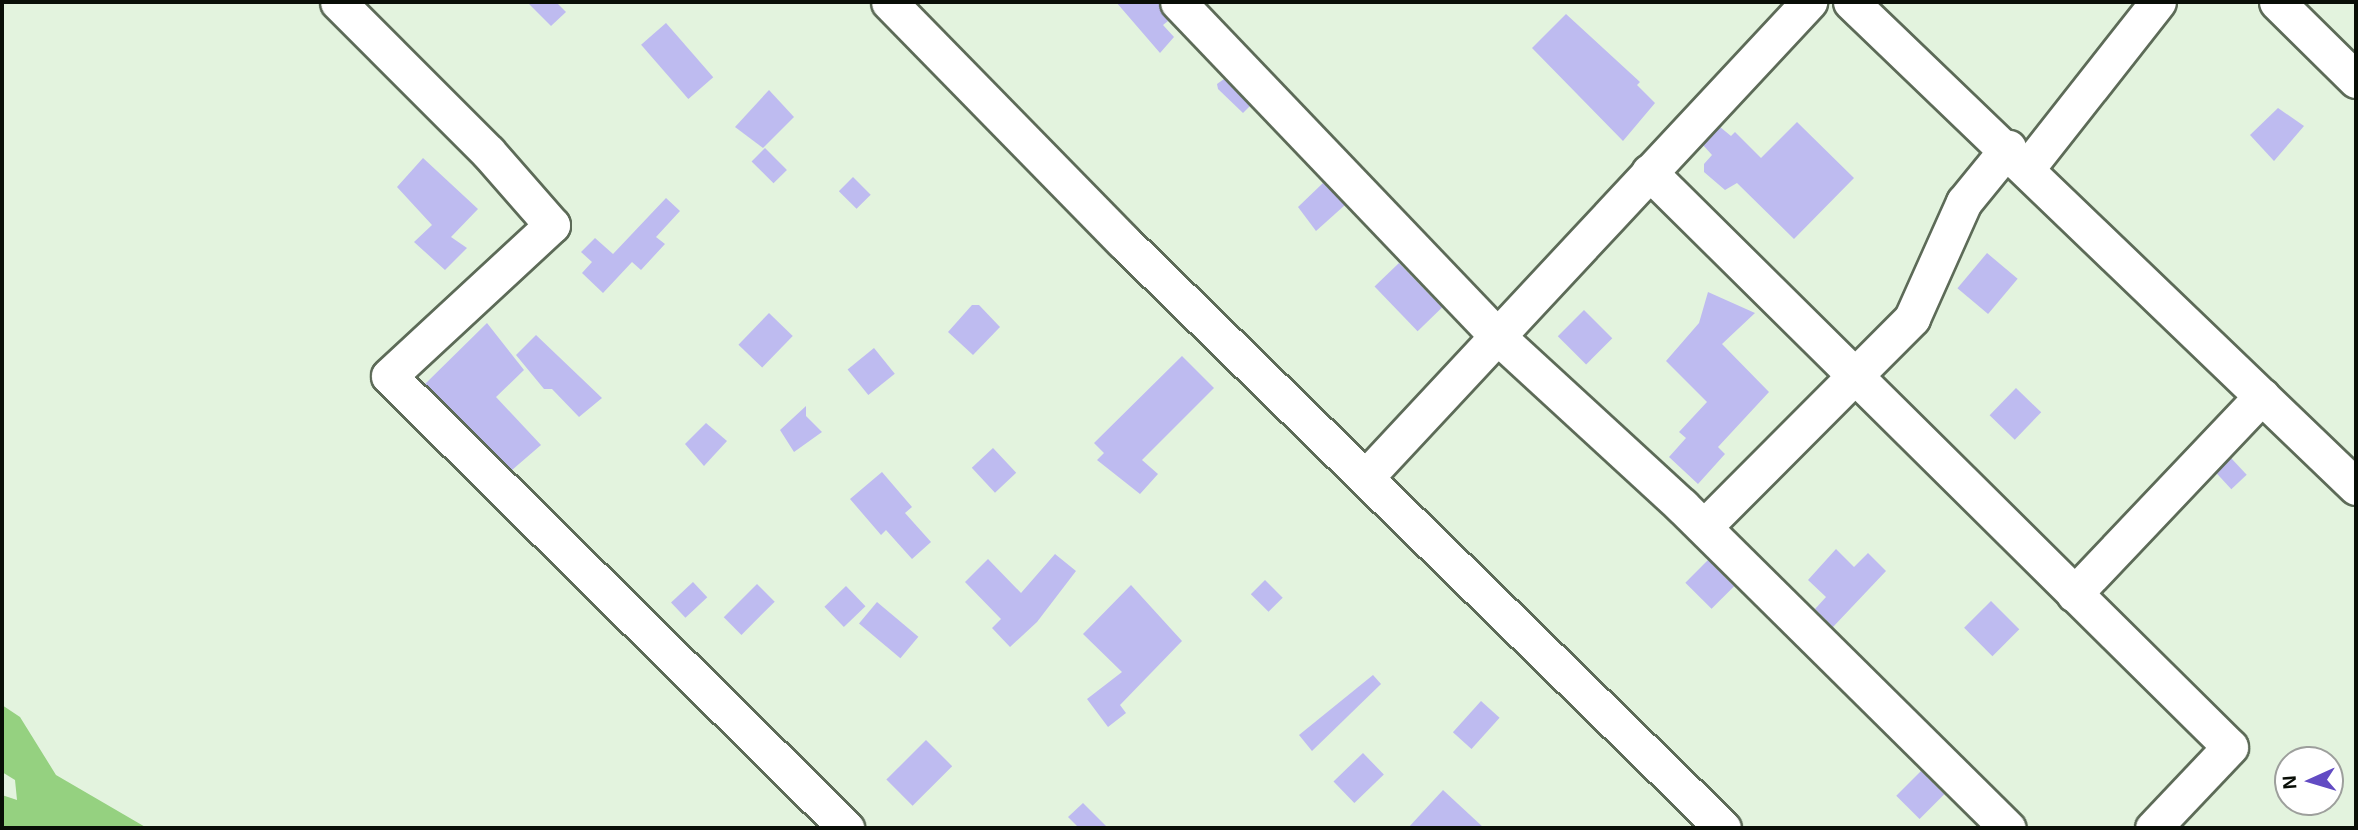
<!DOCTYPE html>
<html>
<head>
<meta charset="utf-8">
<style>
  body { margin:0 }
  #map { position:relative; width:2358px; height:830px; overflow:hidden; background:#e3f3de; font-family:Arial,sans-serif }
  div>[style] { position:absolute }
  .forest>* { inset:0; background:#95d180 }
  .building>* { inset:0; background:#bebbf0; transform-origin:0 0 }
  .roads { filter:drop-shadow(2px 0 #5d6b58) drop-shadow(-2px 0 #5d6b58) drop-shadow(0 2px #5d6b58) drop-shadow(0 -2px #5d6b58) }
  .minor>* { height:35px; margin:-17.5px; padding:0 17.5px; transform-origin:17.5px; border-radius:17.5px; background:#fff }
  span { translate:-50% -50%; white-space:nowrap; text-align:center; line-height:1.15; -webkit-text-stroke:6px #fff; paint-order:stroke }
  .frame { position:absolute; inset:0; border:4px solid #090e07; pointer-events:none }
  .north { position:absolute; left:2274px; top:746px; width:70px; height:70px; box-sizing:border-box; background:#fff; border:2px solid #9d9f9c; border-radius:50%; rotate:266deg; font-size:19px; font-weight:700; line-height:28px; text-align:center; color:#090e07 }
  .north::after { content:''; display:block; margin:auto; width:24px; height:32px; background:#624bc3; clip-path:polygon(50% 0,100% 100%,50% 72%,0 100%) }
</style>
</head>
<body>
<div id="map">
  <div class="forest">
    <div style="clip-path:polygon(2px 705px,20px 717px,56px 775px,147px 828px,2px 828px,2px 795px,17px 800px,15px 780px,2px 772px)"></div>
  </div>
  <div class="building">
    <div style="clip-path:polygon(527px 2px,556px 2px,566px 12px,551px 26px)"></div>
    <div style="clip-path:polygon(1116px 2px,1158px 2px,1168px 21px,1163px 25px,1174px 37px,1160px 53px)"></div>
    <div style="clip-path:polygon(1566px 14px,1640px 82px,1637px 85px,1655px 103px,1623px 141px,1532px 48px)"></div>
    <div style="left:666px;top:23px;width:72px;height:33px;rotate:49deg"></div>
    <div style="clip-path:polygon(1224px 79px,1250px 106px,1243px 113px,1218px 89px,1217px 84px)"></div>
    <div style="clip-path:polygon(769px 90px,794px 117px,763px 148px,735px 127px)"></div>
    <div style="clip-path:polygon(2278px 108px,2304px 126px,2274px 161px,2250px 135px)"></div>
    <div style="clip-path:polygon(1797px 122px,1854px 178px,1794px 239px,1737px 183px,1725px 190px,1704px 172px,1704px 164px,1712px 155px,1703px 145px,1720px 127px,1731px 136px,1735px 132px,1761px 158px)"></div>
    <div style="left:765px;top:148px;width:31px;height:19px;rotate:45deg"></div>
    <div style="clip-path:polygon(423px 158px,478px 209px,451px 237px,467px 248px,445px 270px,414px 242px,432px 225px,397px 187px)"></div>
    <div style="left:853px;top:177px;width:25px;height:20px;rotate:45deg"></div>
    <div style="clip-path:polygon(1323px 183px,1345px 205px,1316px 231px,1298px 207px)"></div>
    <div style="clip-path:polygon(666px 198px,680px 211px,656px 237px,665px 244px,641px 270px,632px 262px,603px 293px,582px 273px,592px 262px,581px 252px,595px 238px,613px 254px)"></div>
    <div style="left:1987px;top:253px;width:40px;height:46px;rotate:40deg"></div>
    <div style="left:1399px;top:263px;width:62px;height:34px;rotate:46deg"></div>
    <div style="clip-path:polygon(1708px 292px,1755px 313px,1722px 344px,1769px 392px,1718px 447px,1725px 454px,1698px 484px,1669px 457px,1686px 438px,1679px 432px,1707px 402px,1666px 361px,1699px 323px)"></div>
    <div style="clip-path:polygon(972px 305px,979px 305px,1000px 327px,973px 355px,948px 332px)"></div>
    <div style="left:1584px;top:310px;width:40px;height:37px;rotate:45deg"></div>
    <div style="left:769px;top:313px;width:33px;height:44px;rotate:44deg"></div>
    <div style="clip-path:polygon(487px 323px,524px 370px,496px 397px,541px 445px,512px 470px,425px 384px)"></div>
    <div style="clip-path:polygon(536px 335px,602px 398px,579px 417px,552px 389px,544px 389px,516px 355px)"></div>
    <div style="left:874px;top:348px;width:33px;height:34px;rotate:51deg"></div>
    <div style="clip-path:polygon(1182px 356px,1214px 388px,1142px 460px,1158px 474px,1140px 494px,1097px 460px,1104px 453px,1094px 443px)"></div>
    <div style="left:2016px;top:388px;width:35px;height:38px;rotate:44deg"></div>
    <div style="clip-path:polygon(806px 406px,806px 416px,822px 432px,794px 452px,780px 430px)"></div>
    <div style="clip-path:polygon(706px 423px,727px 441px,704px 466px,685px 444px)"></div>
    <div style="left:993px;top:448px;width:34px;height:29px;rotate:47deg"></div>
    <div style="left:2231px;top:458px;width:23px;height:21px;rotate:47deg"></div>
    <div style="clip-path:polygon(882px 472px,912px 507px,905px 513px,931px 542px,912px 559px,886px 530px,881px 535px,850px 499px)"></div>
    <div style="clip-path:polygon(1836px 549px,1854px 567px,1868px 553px,1886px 571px,1833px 627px,1815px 609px,1826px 597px,1808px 580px)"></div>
    <div style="clip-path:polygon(1055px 554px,1076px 571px,1037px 622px,1010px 647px,992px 628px,1001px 619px,965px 582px,988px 559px,1021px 593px)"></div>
    <div style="left:1708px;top:560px;width:37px;height:32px;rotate:45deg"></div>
    <div style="left:1265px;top:580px;width:25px;height:20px;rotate:45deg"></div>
    <div style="left:693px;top:582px;width:21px;height:30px;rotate:47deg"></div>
    <div style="left:757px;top:584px;width:25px;height:47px;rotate:45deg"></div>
    <div style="clip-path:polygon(1131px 585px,1182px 641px,1120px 705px,1126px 713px,1108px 727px,1087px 699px,1122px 672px,1083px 634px)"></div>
    <div style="left:846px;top:586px;width:28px;height:30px;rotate:46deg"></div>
    <div style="left:1991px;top:601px;width:40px;height:38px;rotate:45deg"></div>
    <div style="left:877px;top:602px;width:54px;height:28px;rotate:40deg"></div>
    <div style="clip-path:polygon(1373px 675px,1381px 684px,1312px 751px,1299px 735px)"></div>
    <div style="left:1481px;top:701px;width:25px;height:42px;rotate:42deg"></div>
    <div style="left:926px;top:740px;width:37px;height:56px;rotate:45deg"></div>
    <div style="left:1363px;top:753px;width:30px;height:41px;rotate:46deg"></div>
    <div style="left:1921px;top:771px;width:33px;height:35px;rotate:45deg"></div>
    <div style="clip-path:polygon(1443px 790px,1484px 828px,1408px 828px)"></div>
    <div style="clip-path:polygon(1083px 803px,1108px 828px,1079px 828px,1068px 817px)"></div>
  </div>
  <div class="roads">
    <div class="minor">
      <div style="left:338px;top:2px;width:212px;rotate:45deg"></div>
      <div style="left:488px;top:152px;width:97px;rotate:48.8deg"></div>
      <div style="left:552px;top:225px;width:222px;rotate:137.2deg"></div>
      <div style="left:389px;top:376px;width:643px;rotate:44.68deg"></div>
      <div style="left:889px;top:2px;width:334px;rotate:45.6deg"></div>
      <div style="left:1123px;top:241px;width:839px;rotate:44.37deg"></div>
      <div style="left:1178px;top:2px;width:462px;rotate:46.3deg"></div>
      <div style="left:1497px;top:336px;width:251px;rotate:42.6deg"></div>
      <div style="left:1682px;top:506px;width:458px;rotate:44.7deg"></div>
      <div style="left:1851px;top:2px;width:700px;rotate:43.84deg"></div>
      <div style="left:2277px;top:2px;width:111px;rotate:44.6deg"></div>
      <div style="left:2028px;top:167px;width:210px;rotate:-51.8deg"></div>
      <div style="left:1649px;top:172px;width:817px;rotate:44.7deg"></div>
      <div style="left:2230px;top:747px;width:112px;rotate:133.5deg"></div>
      <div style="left:1366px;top:477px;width:650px;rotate:-47deg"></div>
      <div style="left:1704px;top:527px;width:295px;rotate:-45.1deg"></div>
      <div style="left:1912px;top:318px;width:127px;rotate:-65.9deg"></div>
      <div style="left:1964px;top:202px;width:70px;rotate:-50.8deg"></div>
      <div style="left:2074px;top:594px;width:273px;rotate:-46.5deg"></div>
    </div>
  </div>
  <div class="frame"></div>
  <div class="north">N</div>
</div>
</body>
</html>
